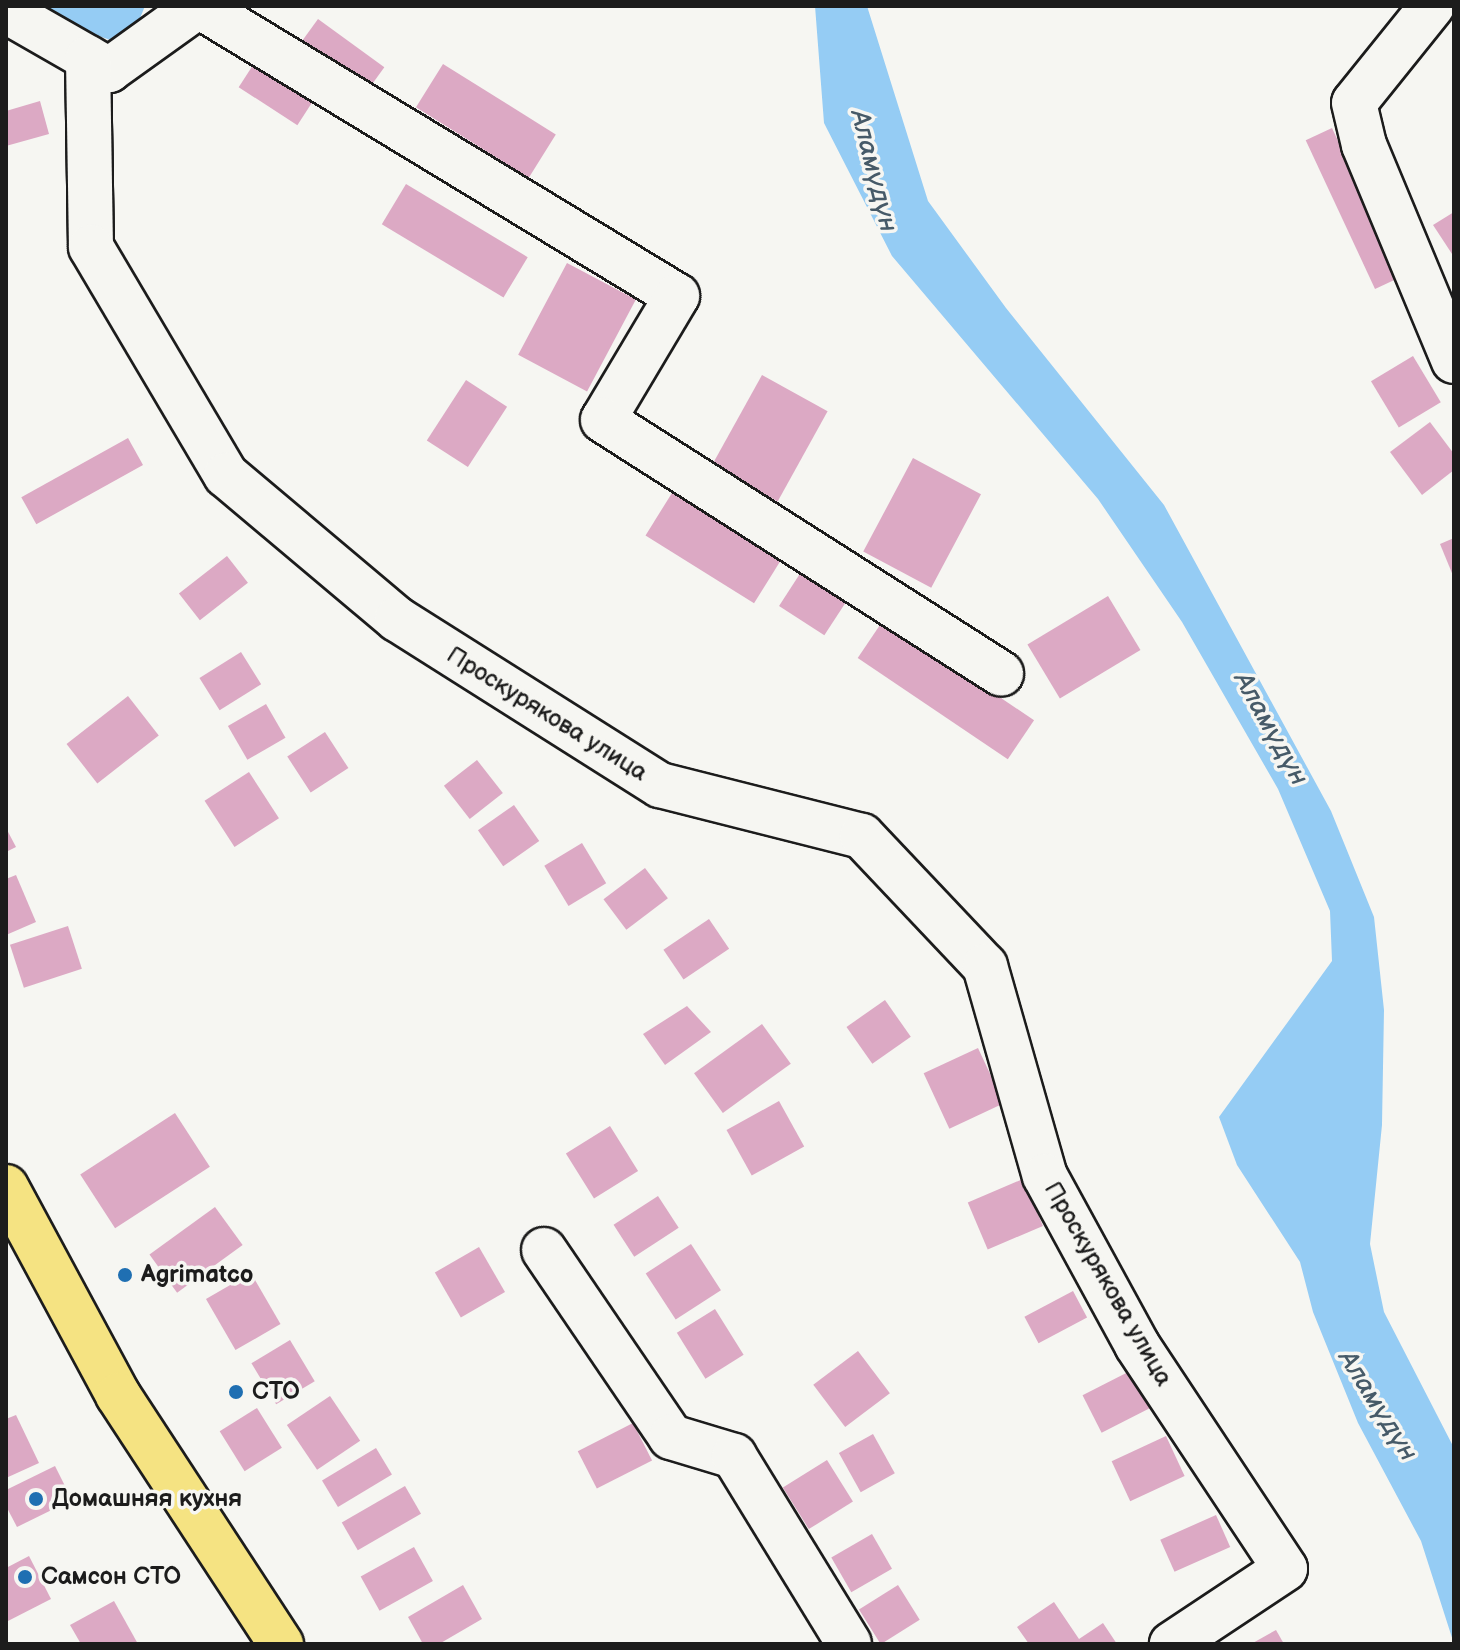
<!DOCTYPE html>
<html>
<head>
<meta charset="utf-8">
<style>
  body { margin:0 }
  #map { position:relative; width:1460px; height:1650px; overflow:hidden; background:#f6f6f2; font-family:"Balsamiq Sans",sans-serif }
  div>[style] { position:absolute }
  .water>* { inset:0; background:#95ccf4 }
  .building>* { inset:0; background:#dca9c4; transform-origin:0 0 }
  .roads { filter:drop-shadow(2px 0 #1c1c1c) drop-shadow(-2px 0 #1c1c1c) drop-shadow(0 2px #1c1c1c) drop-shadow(0 -2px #1c1c1c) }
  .minor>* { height:44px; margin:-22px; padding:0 22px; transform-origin:22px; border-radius:22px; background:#f6f6f2 }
  .major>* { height:44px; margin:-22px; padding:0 22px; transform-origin:22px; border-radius:22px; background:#f5e382 }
  .dots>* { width:22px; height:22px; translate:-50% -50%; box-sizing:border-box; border:4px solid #f6f6f2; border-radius:50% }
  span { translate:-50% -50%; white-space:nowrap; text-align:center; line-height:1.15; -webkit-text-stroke:7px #f6f6f2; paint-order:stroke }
  .street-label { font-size:24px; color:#1c1c1c }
  .poi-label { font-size:24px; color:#1c1c1c; font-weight:700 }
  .left { translate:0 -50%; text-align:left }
  .water-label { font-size:26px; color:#465a68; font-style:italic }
  .frame { position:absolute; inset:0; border:8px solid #1c1c1c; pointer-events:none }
</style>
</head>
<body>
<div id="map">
  <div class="water">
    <div style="clip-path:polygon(47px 6px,145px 6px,134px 33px,113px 41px,68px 25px)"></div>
    <div style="clip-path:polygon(815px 6px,867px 6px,928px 201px,1006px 308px,1164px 505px,1331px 811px,1374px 917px,1384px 1010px,1382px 1125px,1370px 1244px,1384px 1312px,1454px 1448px,1454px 1644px,1421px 1541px,1358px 1423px,1313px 1312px,1300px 1262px,1237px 1165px,1219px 1117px,1332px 961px,1330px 911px,1278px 789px,1182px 622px,1098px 499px,892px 256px,824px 123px)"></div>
  </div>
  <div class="building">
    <div style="left:318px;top:19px;width:82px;height:37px;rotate:36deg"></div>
    <div style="left:255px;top:62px;width:70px;height:30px;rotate:33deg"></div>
    <div style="left:443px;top:64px;width:133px;height:51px;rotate:32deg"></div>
    <div style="clip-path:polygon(40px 101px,49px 134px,6px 146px,6px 111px)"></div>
    <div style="left:1332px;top:128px;width:164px;height:29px;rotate:65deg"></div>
    <div style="left:406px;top:184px;width:142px;height:47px;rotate:31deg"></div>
    <div style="clip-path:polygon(1454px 212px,1454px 257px,1433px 225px)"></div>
    <div style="left:567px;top:263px;width:78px;height:104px;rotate:28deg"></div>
    <div style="left:1413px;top:356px;width:54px;height:49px;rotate:59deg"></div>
    <div style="left:762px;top:375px;width:75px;height:103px;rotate:29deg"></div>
    <div style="left:466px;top:380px;width:49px;height:72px;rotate:33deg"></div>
    <div style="clip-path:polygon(1430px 422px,1454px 454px,1454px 470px,1422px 495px,1390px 452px)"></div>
    <div style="left:128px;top:438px;width:31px;height:122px;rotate:61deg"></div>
    <div style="left:913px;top:458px;width:77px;height:106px;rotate:28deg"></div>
    <div style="left:672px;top:493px;width:128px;height:50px;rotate:32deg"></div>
    <div style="clip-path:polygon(1454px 538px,1454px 578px,1440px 544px)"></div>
    <div style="left:227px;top:556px;width:34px;height:61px;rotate:52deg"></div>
    <div style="left:803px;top:569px;width:54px;height:44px;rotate:33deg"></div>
    <div style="left:1108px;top:596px;width:63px;height:94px;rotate:59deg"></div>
    <div style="left:884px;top:619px;width:181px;height:47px;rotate:34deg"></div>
    <div style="left:241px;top:652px;width:38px;height:49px;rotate:58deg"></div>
    <div style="left:128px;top:696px;width:50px;height:78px;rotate:52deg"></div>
    <div style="left:266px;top:704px;width:39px;height:44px;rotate:60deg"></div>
    <div style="left:325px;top:732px;width:43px;height:45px;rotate:57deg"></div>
    <div style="left:477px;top:760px;width:42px;height:42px;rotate:52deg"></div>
    <div style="left:249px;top:772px;width:55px;height:53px;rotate:57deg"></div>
    <div style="left:514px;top:805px;width:44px;height:44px;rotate:55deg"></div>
    <div style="clip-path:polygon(6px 828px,16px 847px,6px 852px)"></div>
    <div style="left:582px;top:843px;width:47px;height:44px;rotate:59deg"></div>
    <div style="left:645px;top:868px;width:38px;height:52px;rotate:53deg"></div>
    <div style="clip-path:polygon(16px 875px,36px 922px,6px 935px,6px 879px)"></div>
    <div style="left:709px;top:919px;width:36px;height:55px;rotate:56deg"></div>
    <div style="left:68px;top:926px;width:45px;height:61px;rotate:72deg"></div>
    <div style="left:885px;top:1000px;width:45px;height:47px;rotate:55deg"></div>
    <div style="clip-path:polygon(687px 1006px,711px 1032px,665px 1065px,643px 1034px)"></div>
    <div style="left:762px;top:1024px;width:49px;height:84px;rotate:54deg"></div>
    <div style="left:978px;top:1048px;width:61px;height:60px;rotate:65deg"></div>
    <div style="left:779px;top:1101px;width:52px;height:60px;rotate:61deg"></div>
    <div style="left:175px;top:1113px;width:64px;height:113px;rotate:57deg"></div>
    <div style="left:610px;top:1126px;width:53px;height:52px;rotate:58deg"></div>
    <div style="left:1023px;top:1179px;width:51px;height:60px;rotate:67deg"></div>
    <div style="left:658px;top:1196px;width:38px;height:53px;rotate:57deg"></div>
    <div style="left:215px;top:1207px;width:47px;height:81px;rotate:54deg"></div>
    <div style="left:691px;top:1244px;width:55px;height:54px;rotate:57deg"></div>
    <div style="left:479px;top:1247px;width:52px;height:51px;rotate:60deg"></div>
    <div style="left:251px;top:1273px;width:59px;height:52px;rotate:60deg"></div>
    <div style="left:1073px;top:1291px;width:30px;height:55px;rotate:62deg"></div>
    <div style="left:715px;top:1309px;width:54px;height:45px;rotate:58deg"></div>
    <div style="left:290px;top:1340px;width:48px;height:45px;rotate:59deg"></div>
    <div style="left:858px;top:1351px;width:53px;height:56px;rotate:53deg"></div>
    <div style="left:1136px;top:1368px;width:42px;height:60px;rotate:63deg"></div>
    <div style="left:330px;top:1396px;width:54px;height:52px;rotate:56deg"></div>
    <div style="left:257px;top:1408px;width:47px;height:44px;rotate:58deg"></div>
    <div style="clip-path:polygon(16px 1415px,39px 1463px,6px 1478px,6px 1419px)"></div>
    <div style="left:633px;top:1423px;width:42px;height:62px;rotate:63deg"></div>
    <div style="left:873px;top:1434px;width:45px;height:39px;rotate:61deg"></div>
    <div style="left:1166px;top:1436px;width:44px;height:60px;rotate:65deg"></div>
    <div style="left:376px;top:1448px;width:31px;height:63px;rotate:59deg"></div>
    <div style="left:827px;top:1460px;width:49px;height:52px;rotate:58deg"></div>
    <div style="clip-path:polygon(55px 1466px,72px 1500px,17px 1527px,6px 1506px,6px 1490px)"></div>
    <div style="left:405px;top:1486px;width:32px;height:73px;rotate:60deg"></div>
    <div style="left:1216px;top:1515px;width:35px;height:61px;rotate:66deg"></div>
    <div style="left:872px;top:1534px;width:40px;height:47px;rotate:60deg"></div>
    <div style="left:414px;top:1547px;width:39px;height:61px;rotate:61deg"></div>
    <div style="clip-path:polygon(29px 1556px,51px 1599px,6px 1622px,6px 1568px)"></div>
    <div style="clip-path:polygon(463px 1585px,482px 1619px,439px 1644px,423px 1644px,408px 1617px)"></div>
    <div style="left:898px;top:1585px;width:41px;height:46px;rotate:58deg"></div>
    <div style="clip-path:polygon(114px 1601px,138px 1644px,81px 1644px,70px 1625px)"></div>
    <div style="clip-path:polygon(1054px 1602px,1079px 1639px,1103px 1623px,1117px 1644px,1029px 1644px,1017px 1627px)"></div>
    <div style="clip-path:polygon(1276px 1630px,1284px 1644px,1251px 1644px)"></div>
  </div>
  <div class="roads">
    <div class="minor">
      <div style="left:199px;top:6px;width:559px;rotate:31.24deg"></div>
      <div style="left:677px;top:296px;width:144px;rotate:120.8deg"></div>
      <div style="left:603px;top:420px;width:472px;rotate:32.5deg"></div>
      <div style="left:1432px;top:6px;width:124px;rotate:128.8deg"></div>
      <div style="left:1354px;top:103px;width:43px;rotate:76.6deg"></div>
      <div style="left:1364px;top:145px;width:234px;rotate:67.4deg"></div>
      <div style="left:6px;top:11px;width:119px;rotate:29.8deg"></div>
      <div style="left:109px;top:70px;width:110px;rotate:-35.7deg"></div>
      <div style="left:88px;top:58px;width:189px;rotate:89.1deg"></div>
      <div style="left:91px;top:247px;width:265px;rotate:59.4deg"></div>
      <div style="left:226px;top:475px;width:224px;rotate:40.1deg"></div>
      <div style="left:397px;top:619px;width:311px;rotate:32.3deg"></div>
      <div style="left:660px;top:785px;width:208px;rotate:14.2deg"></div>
      <div style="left:862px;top:836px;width:179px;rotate:46.6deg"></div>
      <div style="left:985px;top:966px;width:218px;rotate:74.1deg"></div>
      <div style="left:1045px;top:1176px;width:192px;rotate:61.4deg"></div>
      <div style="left:1137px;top:1345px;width:268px;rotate:56.5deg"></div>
      <div style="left:1285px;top:1569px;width:136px;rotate:146.4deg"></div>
      <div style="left:544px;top:1250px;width:226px;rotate:55.8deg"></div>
      <div style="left:671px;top:1437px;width:66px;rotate:16.8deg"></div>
      <div style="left:734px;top:1456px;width:220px;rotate:58.5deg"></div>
    </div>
    <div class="major">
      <div style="left:6px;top:1187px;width:236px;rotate:61.7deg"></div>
      <div style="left:118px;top:1395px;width:298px;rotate:56.8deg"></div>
    </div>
  </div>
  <div class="dots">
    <div style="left:125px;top:1275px;background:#1f6fb2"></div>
    <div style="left:236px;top:1392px;background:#1f6fb2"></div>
    <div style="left:36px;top:1499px;background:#1f6fb2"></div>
    <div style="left:25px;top:1577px;background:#1f6fb2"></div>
  </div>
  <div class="street-label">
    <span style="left:547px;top:714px;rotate:32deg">Проскурякова улица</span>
    <span style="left:1108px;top:1284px;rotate:60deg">Проскурякова улица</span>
  </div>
  <div class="poi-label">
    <span class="left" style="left:141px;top:1275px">Agrimatco</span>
    <span class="left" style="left:252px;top:1392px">СТО</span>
    <span class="left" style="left:52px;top:1499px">Домашняя кухня</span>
    <span class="left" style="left:41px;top:1577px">Самсон СТО</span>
  </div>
  <div class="water-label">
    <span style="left:873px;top:171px;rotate:76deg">Аламүдүн</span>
    <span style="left:1270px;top:729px;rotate:61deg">Аламүдүн</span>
    <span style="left:1377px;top:1406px;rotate:58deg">Аламүдүн</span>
  </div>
  <div class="frame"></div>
</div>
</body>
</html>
